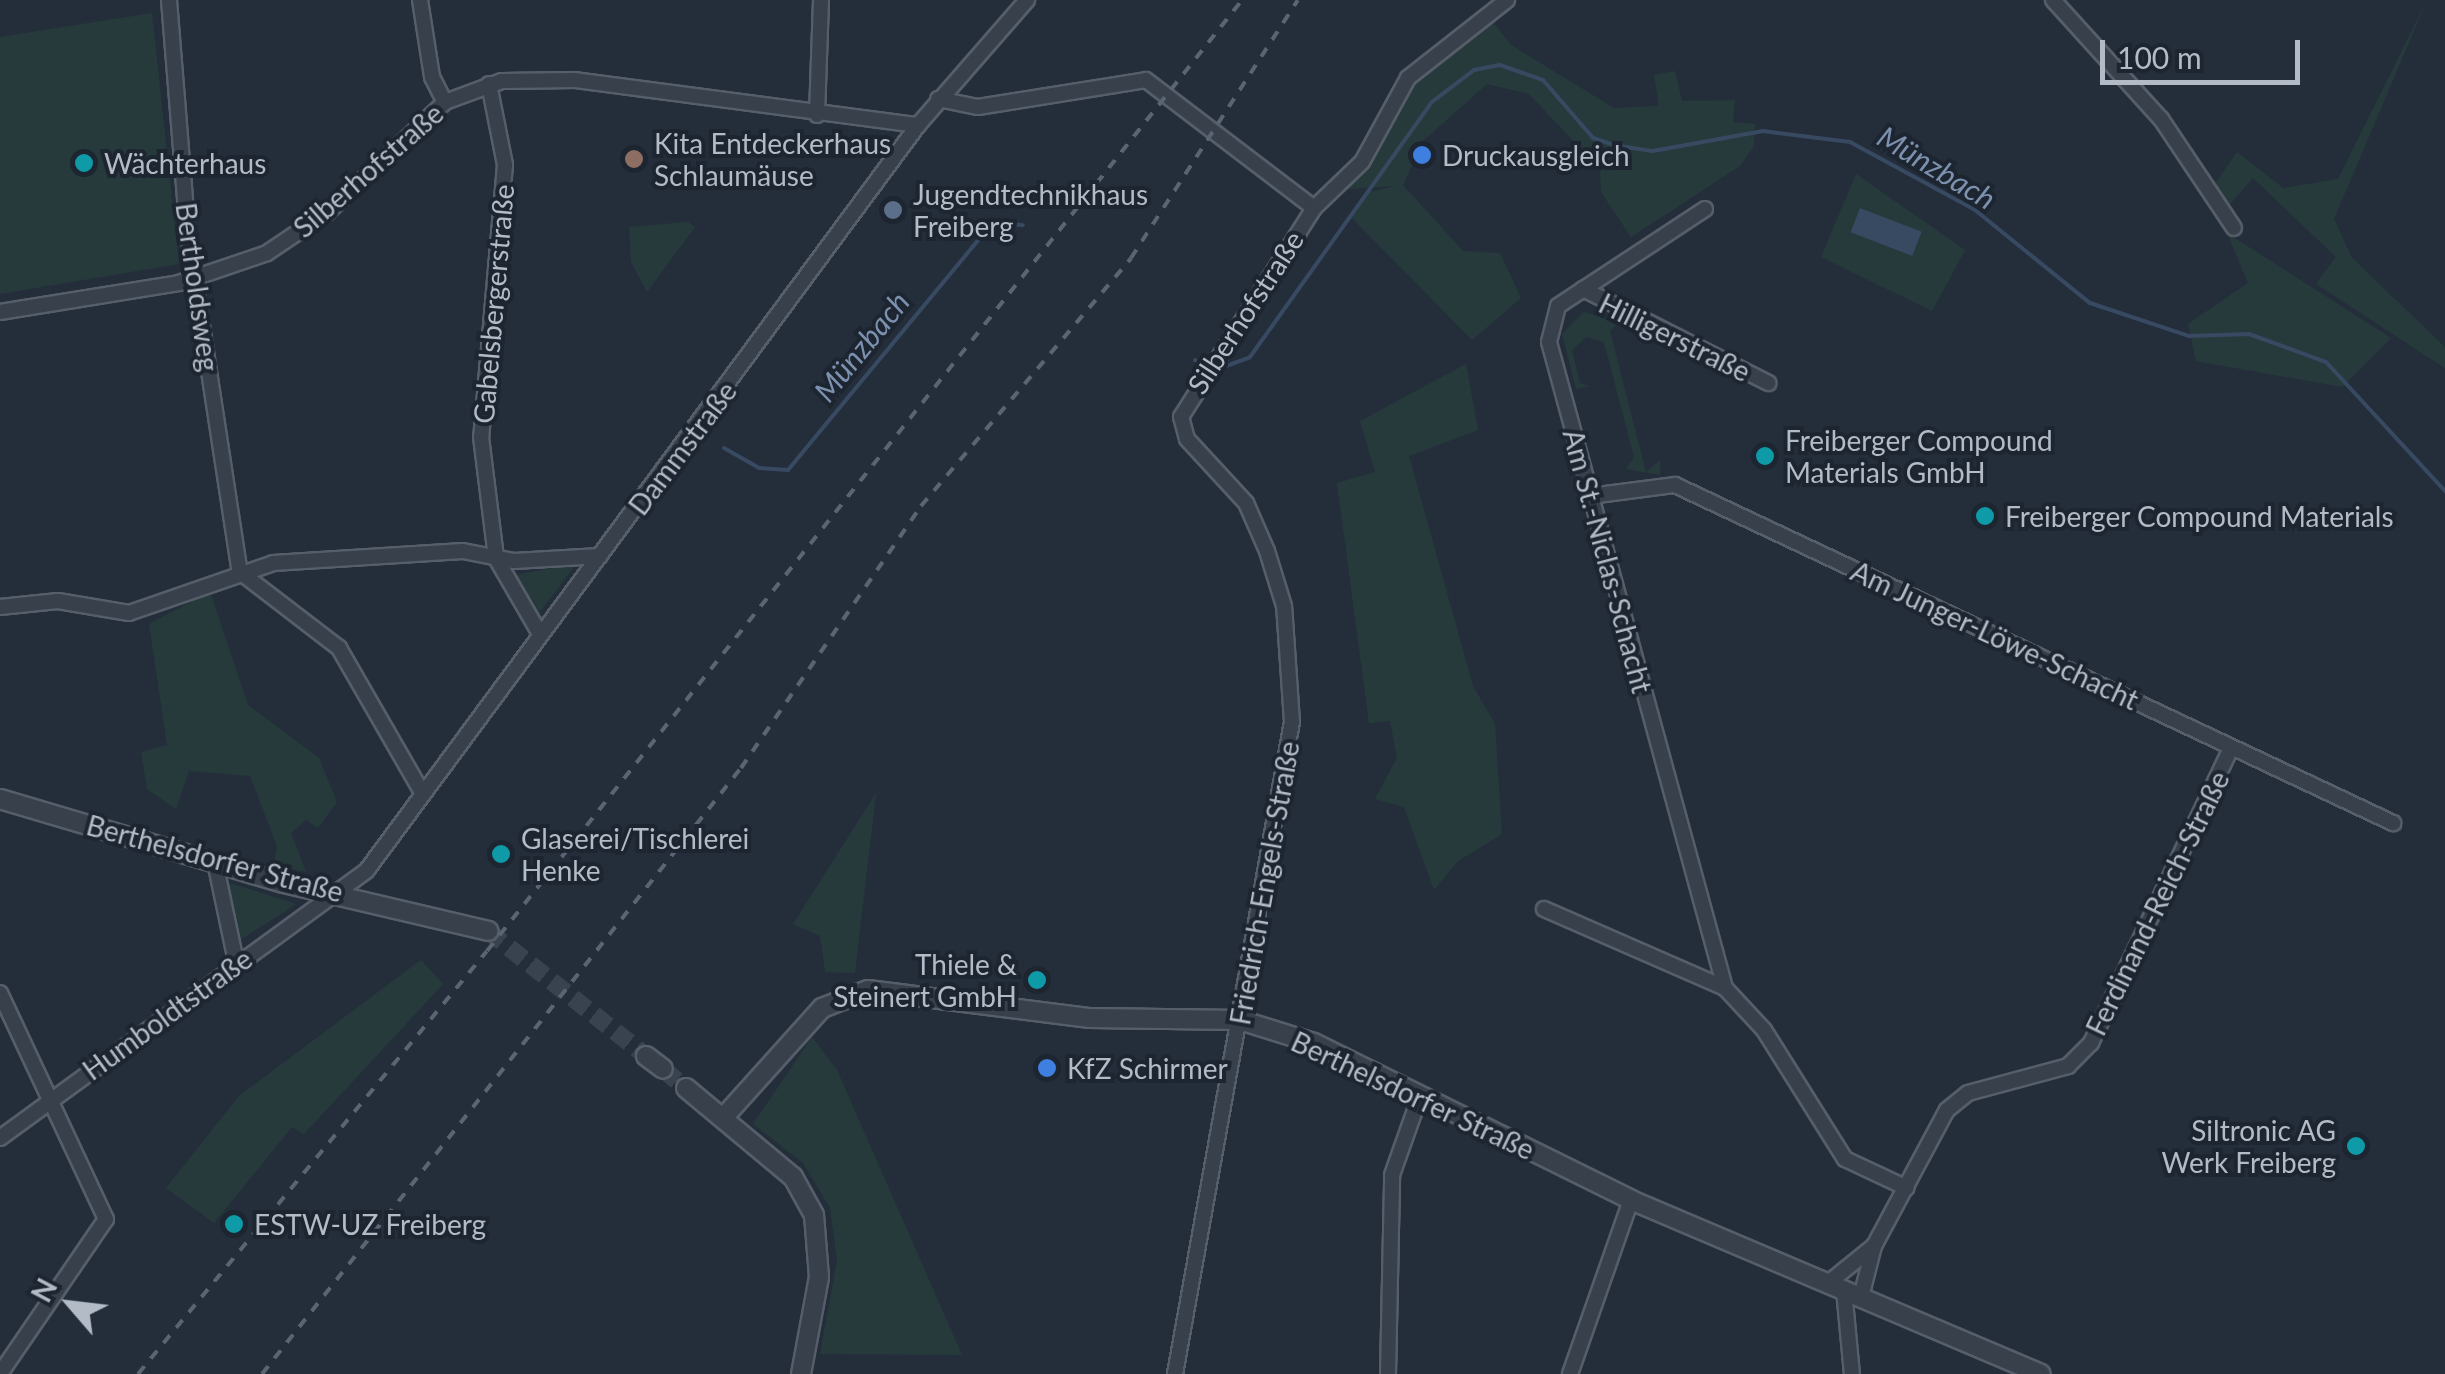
<!DOCTYPE html>
<html>
<head>
<meta charset="utf-8">
<style>
  body { margin:0 }
  #map { position:relative; width:2445px; height:1374px; overflow:hidden; background:#242e3b; font-family:Lato,sans-serif }
  div>[style] { position:absolute }
  .green>* { inset:0; background:#263a3c }
  .water>* { inset:0; background:#384962; transform-origin:0 0 }
  .stream>* { height:4px; margin:-2px; padding:0 2px; transform-origin:2px; border-radius:2px; background:#384962 }
  .tertiary-tunnel>* { height:18px; margin-top:-9px; transform-origin:0; background:repeating-linear-gradient(90deg,#394350 0 18px,transparent 0 27px) }
  .roads { filter:drop-shadow(2px 0 #565e6a) drop-shadow(-2px 0 #565e6a) drop-shadow(0 2px #565e6a) drop-shadow(0 -2px #565e6a) }
  .minor>* { height:14px; margin:-7px; padding:0 7px; transform-origin:7px; border-radius:7px; background:#38404c }
  .tertiary>* { height:18px; margin:-9px; padding:0 9px; transform-origin:9px; border-radius:9px; background:#38404c }
  .rail>* { height:4px; margin-top:-2px; transform-origin:0; background:repeating-linear-gradient(90deg,#5a6473 0 10px,transparent 0 20px) }
  .dots>* { width:28px; height:28px; translate:-50% -50%; box-sizing:border-box; border:5px solid #1d2531; border-radius:50% }
  span { translate:-50% -50%; white-space:nowrap; text-align:center; line-height:1.15; -webkit-text-stroke:8px #1d2531; paint-order:stroke }
  .poi-label { font-size:28px; color:#b3bbc7 }
  .left { translate:0 -50%; text-align:left }
  .right { translate:-100% -50%; text-align:right }
  .street-label { font-size:28px; color:#b3bbc7 }
  .water-label { font-size:30px; color:#7c91ae; font-style:italic }
  .north { position:absolute; left:20px; top:1254px; width:100px; height:100px; -webkit-text-stroke:8px #1d2531; paint-order:stroke; rotate:298deg; font-size:28px; font-weight:700; line-height:40px; text-align:center; color:#b3bbc7 }
  .north::after { content:''; display:block; margin:auto; width:35px; height:45px; background:#b3bbc7; clip-path:polygon(50% 0,100% 100%,50% 72%,0 100%) }
  .scale { position:absolute; left:2100px; top:40px; width:200px; height:45px; box-sizing:border-box; border:5px solid #b3bbc7; border-top:0; padding-left:12px; font-size:30px; line-height:35px; white-space:nowrap; color:#b3bbc7; -webkit-text-stroke:8px #1d2531; paint-order:stroke }
</style>
</head>
<body>
<div id="map">
  <div class="green">
    <div style="clip-path:polygon(2427px 0,2334px 219px,2352px 258px,2445px 347px,2445px 368px,2316px 284px,2336px 257px,2253px 178px,2225px 210px,2212px 188px,2237px 152px,2283px 188px,2338px 179px)"></div>
    <div style="clip-path:polygon(152px 13px,179px 264px,0 294px,0 37px)"></div>
    <div style="clip-path:polygon(1487px 15px,1511px 45px,1614px 108px,1659px 106px,1654px 75px,1675px 71px,1682px 101px,1735px 100px,1733px 122px,1755px 124px,1754px 146px,1740px 166px,1631px 237px,1601px 192px,1600px 169px,1529px 94px,1487px 84px,1424px 140px,1403px 185px,1463px 251px,1500px 253px,1521px 298px,1472px 340px,1350px 216px,1369px 192px,1396px 186px,1337px 190px,1408px 78px)"></div>
    <div style="clip-path:polygon(1856px 174px,1965px 250px,1932px 311px,1821px 257px)"></div>
    <div style="clip-path:polygon(688px 222px,695px 227px,647px 292px,631px 262px,629px 227px)"></div>
    <div style="clip-path:polygon(2227px 233px,2391px 338px,2342px 387px,2196px 361px,2188px 324px,2248px 283px)"></div>
    <div style="clip-path:polygon(1584px 312px,1618px 323px,1610px 331px,1646px 472px,1660px 460px,1660px 475px,1626px 469px,1634px 457px,1604px 342px,1586px 337px,1572px 350px,1580px 383px,1590px 386px,1576px 389px,1562px 334px)"></div>
    <div style="clip-path:polygon(1466px 364px,1478px 430px,1409px 456px,1473px 686px,1495px 724px,1502px 834px,1458px 861px,1434px 890px,1404px 807px,1375px 799px,1397px 758px,1390px 721px,1369px 723px,1337px 483px,1375px 472px,1360px 421px)"></div>
    <div style="clip-path:polygon(569px 565px,574px 567px,540px 612px,515px 575px)"></div>
    <div style="clip-path:polygon(210px 592px,248px 705px,319px 758px,337px 802px,318px 828px,306px 820px,291px 833px,306px 872px,274px 865px,277px 846px,250px 776px,189px 771px,176px 809px,147px 789px,141px 752px,167px 745px,149px 624px)"></div>
    <div style="clip-path:polygon(876px 793px,855px 973px,825px 972px,820px 936px,793px 924px)"></div>
    <div style="clip-path:polygon(227px 882px,296px 904px,239px 941px)"></div>
    <div style="clip-path:polygon(421px 960px,443px 984px,304px 1134px,292px 1127px,214px 1223px,166px 1188px,239px 1096px)"></div>
    <div style="clip-path:polygon(812px 1037px,837px 1070px,962px 1355px,820px 1354px,837px 1261px,830px 1208px,803px 1163px,753px 1124px)"></div>
  </div>
  <div class="water">
    <div style="left:1860px;top:208px;width:66px;height:26px;rotate:21deg"></div>
  </div>
  <div class="stream">
    <div style="left:1195px;top:360px;width:13px;rotate:29deg"></div>
    <div style="left:1215px;top:370px;width:37px;rotate:-20deg"></div>
    <div style="left:1250px;top:357px;width:313px;rotate:-54.5deg"></div>
    <div style="left:1432px;top:102px;width:53px;rotate:-37.3deg"></div>
    <div style="left:1474px;top:70px;width:26px;rotate:-11deg"></div>
    <div style="left:1500px;top:65px;width:46px;rotate:19.2deg"></div>
    <div style="left:1543px;top:80px;width:77px;rotate:49.2deg"></div>
    <div style="left:1593px;top:138px;width:22px;rotate:18deg"></div>
    <div style="left:1614px;top:145px;width:39px;rotate:9deg"></div>
    <div style="left:1653px;top:151px;width:112px;rotate:-10.3deg"></div>
    <div style="left:1763px;top:131px;width:88px;rotate:7.2deg"></div>
    <div style="left:1850px;top:142px;width:142px;rotate:28.5deg"></div>
    <div style="left:1975px;top:210px;width:148px;rotate:39deg"></div>
    <div style="left:2090px;top:303px;width:104px;rotate:18.4deg"></div>
    <div style="left:2189px;top:336px;width:60px;rotate:-1.9deg"></div>
    <div style="left:2249px;top:334px;width:82px;rotate:20deg"></div>
    <div style="left:2326px;top:362px;width:176px;rotate:47.3deg"></div>
    <div style="left:724px;top:448px;width:40px;rotate:29.7deg"></div>
    <div style="left:759px;top:468px;width:29px;rotate:4deg"></div>
    <div style="left:788px;top:470px;width:322px;rotate:-50.4deg"></div>
    <div style="left:993px;top:222px;width:30px;rotate:6deg"></div>
  </div>
  <div class="tertiary-tunnel">
    <div style="left:488px;top:931px;width:201px;rotate:38.3deg"></div>
    <div style="left:663px;top:1069px;width:30px;rotate:40deg"></div>
  </div>
  <div class="roads">
    <div class="minor">
      <div style="left:169px;top:0;width:235px;rotate:85.4deg"></div>
      <div style="left:188px;top:234px;width:342px;rotate:81.3deg"></div>
      <div style="left:420px;top:0;width:78px;rotate:81.1deg"></div>
      <div style="left:432px;top:77px;width:28px;rotate:63deg"></div>
      <div style="left:2053px;top:0;width:161px;rotate:47.8deg"></div>
      <div style="left:2161px;top:119px;width:131px;rotate:56.2deg"></div>
      <div style="left:489px;top:84px;width:83px;rotate:78.8deg"></div>
      <div style="left:505px;top:165px;width:273px;rotate:95deg"></div>
      <div style="left:481px;top:437px;width:122px;rotate:82.9deg"></div>
      <div style="left:496px;top:558px;width:88px;rotate:59.9deg"></div>
      <div style="left:938px;top:99px;width:41px;rotate:11.3deg"></div>
      <div style="left:978px;top:107px;width:170px;rotate:-9.1deg"></div>
      <div style="left:1146px;top:80px;width:211px;rotate:37.3deg"></div>
      <div style="left:817px;top:115px;width:115px;rotate:-88deg"></div>
      <div style="left:1705px;top:209px;width:176px;rotate:146.6deg"></div>
      <div style="left:1558px;top:306px;width:37px;rotate:104deg"></div>
      <div style="left:1549px;top:342px;width:670px;rotate:74.76deg"></div>
      <div style="left:1725px;top:988px;width:57px;rotate:47.1deg"></div>
      <div style="left:1764px;top:1030px;width:152px;rotate:57.9deg"></div>
      <div style="left:1845px;top:1159px;width:68px;rotate:25.1deg"></div>
      <div style="left:1583px;top:289px;width:208px;rotate:26.9deg"></div>
      <div style="left:0;top:312px;width:181px;rotate:-9.2deg"></div>
      <div style="left:179px;top:283px;width:93px;rotate:-18.8deg"></div>
      <div style="left:267px;top:253px;width:73px;rotate:-33.9deg"></div>
      <div style="left:328px;top:212px;width:161px;rotate:-43.2deg"></div>
      <div style="left:445px;top:102px;width:61px;rotate:-20.2deg"></div>
      <div style="left:502px;top:81px;width:73px;rotate:-0.8deg"></div>
      <div style="left:575px;top:80px;width:346px;rotate:7.5deg"></div>
      <div style="left:1590px;top:496px;width:86px;rotate:-7.4deg"></div>
      <div style="left:1675px;top:485px;width:794px;rotate:25.21deg"></div>
      <div style="left:240px;top:572px;width:125px;rotate:37.5deg"></div>
      <div style="left:339px;top:648px;width:168px;rotate:60.1deg"></div>
      <div style="left:0;top:607px;width:58px;rotate:-5.9deg"></div>
      <div style="left:58px;top:601px;width:72px;rotate:9.6deg"></div>
      <div style="left:129px;top:613px;width:152px;rotate:-19.1deg"></div>
      <div style="left:273px;top:563px;width:190px;rotate:-3.6deg"></div>
      <div style="left:463px;top:551px;width:52px;rotate:11.1deg"></div>
      <div style="left:514px;top:561px;width:86px;rotate:-3.3deg"></div>
      <div style="left:215px;top:862px;width:102px;rotate:78.1deg"></div>
      <div style="left:1544px;top:909px;width:197px;rotate:23.6deg"></div>
      <div style="left:0;top:993px;width:250px;rotate:64.9deg"></div>
      <div style="left:106px;top:1219px;width:188px;rotate:124.4deg"></div>
      <div style="left:0;top:1138px;width:454px;rotate:-36.1deg"></div>
      <div style="left:367px;top:870px;width:927px;rotate:-53.51deg"></div>
      <div style="left:918px;top:125px;width:166px;rotate:-48.9deg"></div>
      <div style="left:1827px;top:1284px;width:60px;rotate:-39deg"></div>
      <div style="left:1844px;top:1290px;width:84px;rotate:84.6deg"></div>
      <div style="left:1861px;top:1297px;width:53px;rotate:-75.7deg"></div>
      <div style="left:1874px;top:1246px;width:154px;rotate:-61.8deg"></div>
      <div style="left:1947px;top:1110px;width:27px;rotate:-39deg"></div>
      <div style="left:1968px;top:1093px;width:104px;rotate:-15.1deg"></div>
      <div style="left:2068px;top:1066px;width:33px;rotate:-45deg"></div>
      <div style="left:2091px;top:1043px;width:327px;rotate:-64.6deg"></div>
      <div style="left:1175px;top:1374px;width:662px;rotate:-79.83deg"></div>
      <div style="left:1292px;top:722px;width:116px;rotate:-93.9deg"></div>
      <div style="left:1284px;top:606px;width:58px;rotate:-107.2deg"></div>
      <div style="left:1267px;top:551px;width:52px;rotate:-113.6deg"></div>
      <div style="left:1246px;top:503px;width:87px;rotate:-132.7deg"></div>
      <div style="left:1187px;top:439px;width:23px;rotate:-105deg"></div>
      <div style="left:1181px;top:417px;width:248px;rotate:-57.5deg"></div>
      <div style="left:1314px;top:208px;width:66px;rotate:-43.8deg"></div>
      <div style="left:1362px;top:162px;width:96px;rotate:-61.3deg"></div>
      <div style="left:1408px;top:78px;width:126px;rotate:-38.2deg"></div>
      <div style="left:1388px;top:1374px;width:199px;rotate:-88.8deg"></div>
      <div style="left:1392px;top:1175px;width:84px;rotate:-70.5deg"></div>
      <div style="left:1570px;top:1374px;width:184px;rotate:-70.7deg"></div>
    </div>
    <div class="tertiary">
      <div style="left:0;top:799px;width:296px;rotate:16.5deg"></div>
      <div style="left:284px;top:883px;width:210px;rotate:13.2deg"></div>
      <div style="left:646px;top:1056px;width:21px;rotate:37deg"></div>
      <div style="left:686px;top:1088px;width:139px;rotate:39.8deg"></div>
      <div style="left:793px;top:1177px;width:43px;rotate:61.1deg"></div>
      <div style="left:814px;top:1215px;width:62px;rotate:85.4deg"></div>
      <div style="left:819px;top:1277px;width:99px;rotate:100.5deg"></div>
      <div style="left:723px;top:1118px;width:148px;rotate:-48deg"></div>
      <div style="left:822px;top:1008px;width:49px;rotate:-21.4deg"></div>
      <div style="left:868px;top:990px;width:224px;rotate:7.2deg"></div>
      <div style="left:1090px;top:1018px;width:150px;rotate:0.8deg"></div>
      <div style="left:1240px;top:1020px;width:77px;rotate:17.3deg"></div>
      <div style="left:1314px;top:1043px;width:354px;rotate:26.3deg"></div>
      <div style="left:1631px;top:1200px;width:445px;rotate:23deg"></div>
    </div>
  </div>
  <div class="rail">
    <div style="left:138px;top:1374px;width:548px;rotate:-50.48deg"></div>
    <div style="left:487px;top:951px;width:1214px;rotate:-51.55deg"></div>
    <div style="left:262px;top:1374px;width:772px;rotate:-51.68deg"></div>
    <div style="left:741px;top:768px;width:318px;rotate:-55.5deg"></div>
    <div style="left:921px;top:506px;width:325px;rotate:-49.7deg"></div>
    <div style="left:1131px;top:258px;width:307px;rotate:-57.1deg"></div>
  </div>
  <div class="dots">
    <div style="left:1422px;top:155px;background:#3f7fe0"></div>
    <div style="left:634px;top:159px;background:#8d6e63"></div>
    <div style="left:84px;top:163px;background:#0f9aa8"></div>
    <div style="left:893px;top:210px;background:#5c6f8a"></div>
    <div style="left:1765px;top:456px;background:#0f9aa8"></div>
    <div style="left:1985px;top:516px;background:#0f9aa8"></div>
    <div style="left:501px;top:854px;background:#0f9aa8"></div>
    <div style="left:1037px;top:980px;background:#0f9aa8"></div>
    <div style="left:1047px;top:1068px;background:#3f7fe0"></div>
    <div style="left:2356px;top:1146px;background:#0f9aa8"></div>
    <div style="left:234px;top:1224px;background:#0f9aa8"></div>
  </div>
  <div class="poi-label">
    <span class="left" style="left:654px;top:159px">Kita Entdeckerhaus<br>Schlaumäuse</span>
    <span class="left" style="left:1442px;top:155px">Druckausgleich</span>
    <span class="left" style="left:104px;top:163px">Wächterhaus</span>
    <span class="left" style="left:913px;top:210px">Jugendtechnikhaus<br>Freiberg</span>
    <span class="left" style="left:1785px;top:456px">Freiberger Compound<br>Materials GmbH</span>
    <span class="left" style="left:2005px;top:516px">Freiberger Compound Materials</span>
    <span class="left" style="left:521px;top:854px">Glaserei/Tischlerei<br>Henke</span>
    <span class="right" style="left:1017px;top:980px">Thiele &amp;<br>Steinert GmbH</span>
    <span class="left" style="left:1067px;top:1068px">KfZ Schirmer</span>
    <span class="right" style="left:2336px;top:1146px">Siltronic AG<br>Werk Freiberg</span>
    <span class="left" style="left:254px;top:1224px">ESTW-UZ Freiberg</span>
  </div>
  <div class="street-label">
    <span style="left:368px;top:170px;rotate:-41deg">Silberhofstraße</span>
    <span style="left:198px;top:287px;rotate:82deg">Bertholdsweg</span>
    <span style="left:493px;top:304px;rotate:-85deg">Gabelsbergerstraße</span>
    <span style="left:1245px;top:312px;rotate:-57deg">Silberhofstraße</span>
    <span style="left:1675px;top:337px;rotate:26deg">Hilligerstraße</span>
    <span style="left:682px;top:448px;rotate:-53deg">Dammstraße</span>
    <span style="left:1608px;top:561px;rotate:75deg">Am St.-Niclas-Schacht</span>
    <span style="left:1995px;top:635px;rotate:25deg">Am Junger-Löwe-Schacht</span>
    <span style="left:215px;top:858px;rotate:15deg">Berthelsdorfer Straße</span>
    <span style="left:1264px;top:883px;rotate:-80deg">Friedrich-Engels-Straße</span>
    <span style="left:2157px;top:903px;rotate:-64deg">Ferdinand-Reich-Straße</span>
    <span style="left:167px;top:1014px;rotate:-36deg">Humboldtstraße</span>
    <span style="left:1413px;top:1095px;rotate:25deg">Berthelsdorfer Straße</span>
  </div>
  <div class="water-label">
    <span style="left:1937px;top:167px;rotate:31deg">Münzbach</span>
    <span style="left:861px;top:346px;rotate:-51deg">Münzbach</span>
  </div>
  <div class="north">N</div>
  <div class="scale">100 m</div>
</div>
</body>
</html>
